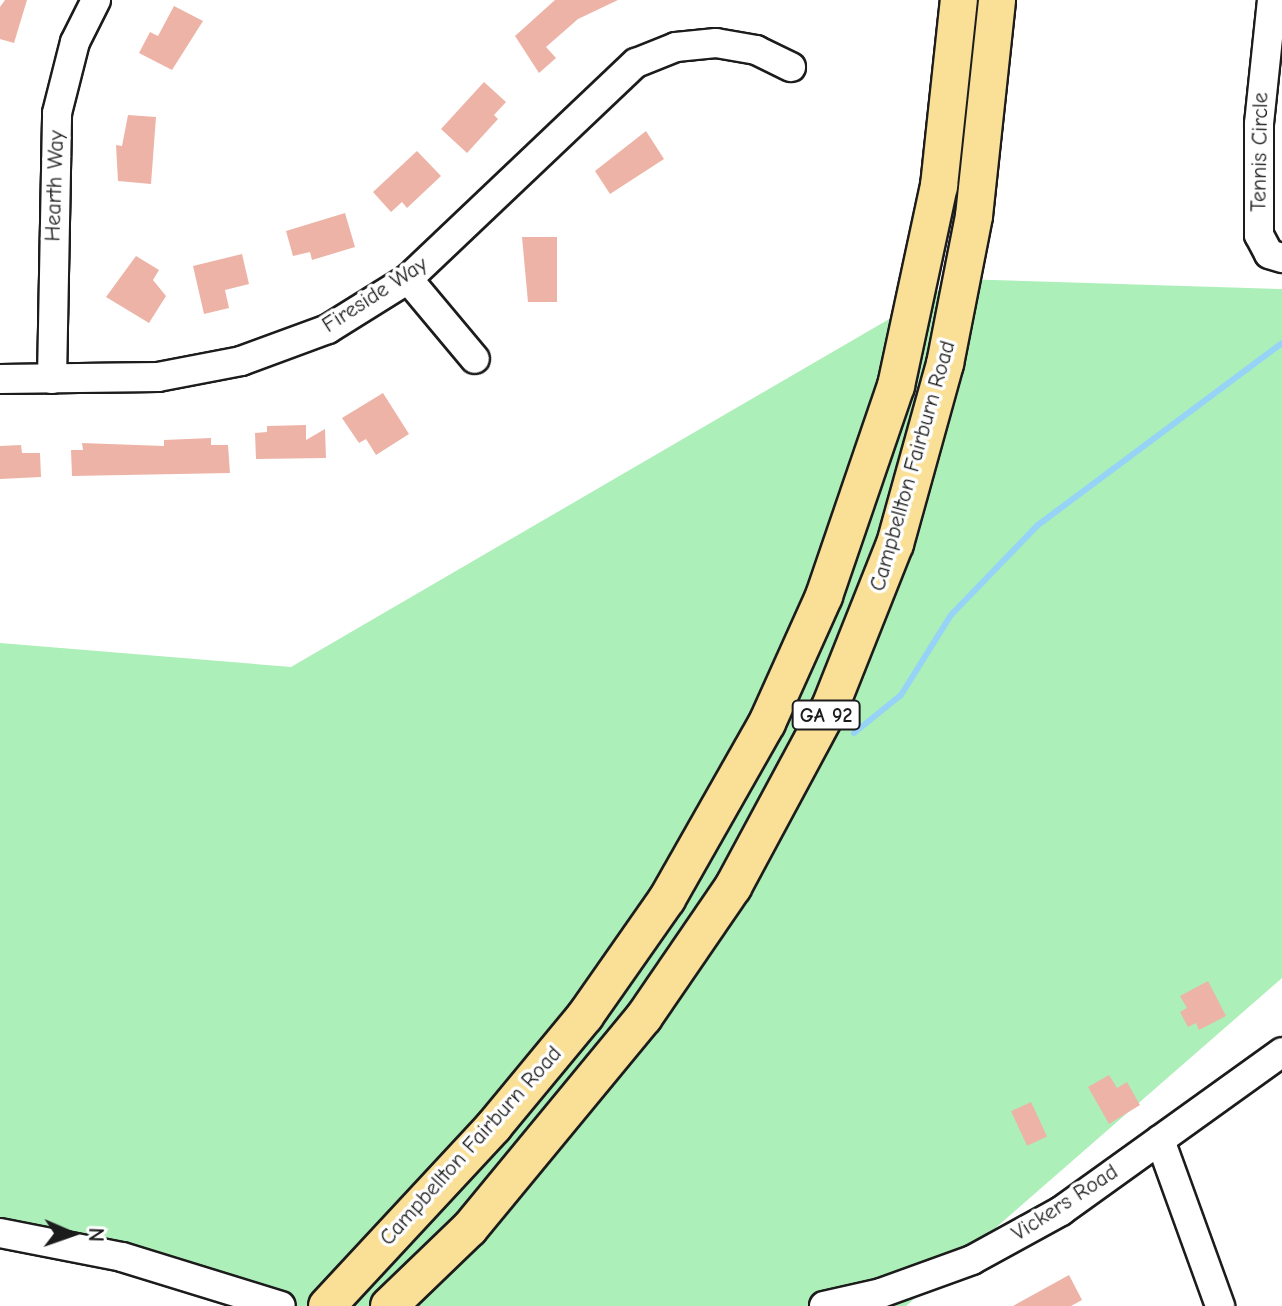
<!DOCTYPE html>
<html>
<head>
<meta charset="utf-8">
<style>
  body { margin:0 }
  #map { position:relative; width:1282px; height:1306px; overflow:hidden; background:#fff; font-family:"Comic Neue",sans-serif }
  div>[style] { position:absolute }
  .green>* { inset:0; background:#acefb8 }
  .stream>* { height:6px; margin:-3px; padding:0 3px; transform-origin:3px; border-radius:3px; background:#96d3f7 }
  .building>* { inset:0; background:#edb3a6; transform-origin:0 0 }
  .roads { filter:drop-shadow(2px 0 #1c1c1c) drop-shadow(-2px 0 #1c1c1c) drop-shadow(0 2px #1c1c1c) drop-shadow(0 -2px #1c1c1c) }
  .minor>* { height:28px; margin:-14px; padding:0 14px; transform-origin:14px; border-radius:14px; background:#fff }
  .major>* { height:36px; margin:-18px; padding:0 18px; transform-origin:18px; border-radius:18px; background:#fadf96 }
  span { translate:-50% -50%; white-space:nowrap; text-align:center; line-height:1.15; -webkit-text-stroke:7px #fff; paint-order:stroke }
  .shield-label span { padding:2px 6px; background:#fff; border:2px solid; border-radius:6px; -webkit-text-stroke-width:0 }
  .shield-label { font-size:20px; color:#1c1c1c; font-weight:700 }
  .street-label { font-size:22px; color:#1c1c1c }
  .north { position:absolute; left:32px; top:1194px; width:80px; height:80px; -webkit-text-stroke:6px #fff; paint-order:stroke; rotate:92deg; font-size:22px; font-weight:700; line-height:32px; text-align:center; color:#1c1c1c }
  .north::after { content:''; display:block; margin:auto; width:28px; height:36px; background:#1c1c1c; clip-path:polygon(50% 0,100% 100%,50% 72%,0 100%) }
</style>
</head>
<body>
<div id="map">
  <div class="green">
    <div style="clip-path:polygon(958px 279px,1282px 289px,1282px 978px,906px 1306px,246px 1306px,54px 1247px,0 1238px,0 643px,291px 667px)"></div>
  </div>
  <div class="stream">
    <div style="left:854px;top:733px;width:60px;rotate:-39deg"></div>
    <div style="left:901px;top:695px;width:94px;rotate:-58deg"></div>
    <div style="left:951px;top:615px;width:125px;rotate:-46deg"></div>
    <div style="left:1038px;top:525px;width:304px;rotate:-36.7deg"></div>
  </div>
  <div class="building">
    <div style="clip-path:polygon(5px 0,27px 0,14px 43px,0 39px,0 7px)"></div>
    <div style="clip-path:polygon(555px 0,618px 0,578px 19px,546px 47px,556px 58px,539px 73px,515px 36px)"></div>
    <div style="clip-path:polygon(174px 6px,203px 21px,172px 70px,139px 53px,150px 32px,158px 36px)"></div>
    <div style="clip-path:polygon(484px 82px,506px 102px,494px 115px,498px 119px,467px 153px,441px 129px)"></div>
    <div style="clip-path:polygon(128px 115px,156px 117px,151px 184px,118px 181px,116px 145px,122px 146px)"></div>
    <div style="clip-path:polygon(646px 131px,664px 159px,610px 194px,595px 171px)"></div>
    <div style="clip-path:polygon(417px 151px,441px 176px,407px 208px,402px 202px,391px 212px,373px 192px)"></div>
    <div style="clip-path:polygon(345px 213px,355px 247px,312px 260px,310px 252px,293px 256px,286px 231px)"></div>
    <div style="clip-path:polygon(522px 237px,557px 237px,557px 302px,528px 302px)"></div>
    <div style="clip-path:polygon(242px 254px,249px 284px,225px 290px,229px 308px,204px 314px,193px 266px)"></div>
    <div style="clip-path:polygon(136px 256px,159px 270px,153px 280px,166px 296px,149px 323px,106px 297px)"></div>
    <div style="clip-path:polygon(383px 393px,409px 434px,376px 455px,366px 439px,359px 443px,342px 418px)"></div>
    <div style="clip-path:polygon(306px 425px,306px 440px,325px 429px,326px 458px,256px 459px,255px 433px,267px 432px,267px 426px)"></div>
    <div style="clip-path:polygon(211px 438px,211px 445px,228px 445px,230px 473px,72px 476px,71px 450px,83px 450px,82px 443px,164px 446px,164px 440px)"></div>
    <div style="clip-path:polygon(21px 445px,22px 453px,40px 453px,41px 477px,0 479px,0 446px)"></div>
    <div style="clip-path:polygon(1208px 981px,1226px 1016px,1199px 1030px,1196px 1023px,1188px 1027px,1180px 1012px,1187px 1008px,1180px 996px)"></div>
    <div style="clip-path:polygon(1109px 1075px,1117px 1088px,1127px 1082px,1140px 1105px,1109px 1124px,1088px 1087px)"></div>
    <div style="left:1031px;top:1102px;width:38px;height:22px;rotate:65deg"></div>
    <div style="clip-path:polygon(1069px 1275px,1082px 1300px,1071px 1306px,1013px 1306px)"></div>
  </div>
  <div class="roads">
    <div class="minor">
      <div style="left:1272px;top:0;width:125px;rotate:96deg"></div>
      <div style="left:1259px;top:124px;width:111px;rotate:90deg"></div>
      <div style="left:1259px;top:235px;width:21px;rotate:62deg"></div>
      <div style="left:1269px;top:254px;width:14px;rotate:17deg"></div>
      <div style="left:408px;top:279px;width:104px;rotate:50.1deg"></div>
      <div style="left:0;top:379px;width:158px;rotate:-0.7deg"></div>
      <div style="left:158px;top:377px;width:85px;rotate:-10.9deg"></div>
      <div style="left:241px;top:361px;width:93px;rotate:-20.2deg"></div>
      <div style="left:328px;top:329px;width:94px;rotate:-32deg"></div>
      <div style="left:408px;top:279px;width:314px;rotate:-43.5deg"></div>
      <div style="left:636px;top:63px;width:43px;rotate:-21.8deg"></div>
      <div style="left:676px;top:47px;width:40px;rotate:-5.7deg"></div>
      <div style="left:716px;top:43px;width:41px;rotate:9.9deg"></div>
      <div style="left:756px;top:50px;width:39px;rotate:26deg"></div>
      <div style="left:52px;top:379px;width:266px;rotate:-88.9deg"></div>
      <div style="left:57px;top:113px;width:73px;rotate:-75.8deg"></div>
      <div style="left:75px;top:42px;width:47px;rotate:-63.4deg"></div>
      <div style="left:1160px;top:1140px;width:177px;rotate:70.1deg"></div>
      <div style="left:0;top:1233px;width:124px;rotate:11.1deg"></div>
      <div style="left:122px;top:1257px;width:166px;rotate:17.1deg"></div>
      <div style="left:824px;top:1306px;width:58px;rotate:-12.8deg"></div>
      <div style="left:881px;top:1293px;width:97px;rotate:-19.9deg"></div>
      <div style="left:972px;top:1260px;width:102px;rotate:-28.8deg"></div>
      <div style="left:1061px;top:1211px;width:272px;rotate:-35.7deg"></div>
    </div>
    <div class="major">
      <div style="left:327px;top:1306px;width:246px;rotate:-47.1deg"></div>
      <div style="left:494px;top:1126px;width:143px;rotate:-50.4deg"></div>
      <div style="left:585px;top:1016px;width:143px;rotate:-55deg"></div>
      <div style="left:667px;top:899px;width:202px;rotate:-60.4deg"></div>
      <div style="left:767px;top:723px;width:139px;rotate:-65.8deg"></div>
      <div style="left:824px;top:596px;width:222px;rotate:-71.1deg"></div>
      <div style="left:896px;top:386px;width:205px;rotate:-77.9deg"></div>
      <div style="left:939px;top:186px;width:187px;rotate:-83.9deg"></div>
      <div style="left:389px;top:1306px;width:112px;rotate:-43.9deg"></div>
      <div style="left:470px;top:1228px;width:273px;rotate:-50.5deg"></div>
      <div style="left:644px;top:1017px;width:158px;rotate:-55.6deg"></div>
      <div style="left:733px;top:887px;width:204px;rotate:-61.7deg"></div>
      <div style="left:830px;top:707px;width:175px;rotate:-68.3deg"></div>
      <div style="left:895px;top:544px;width:187px;rotate:-74.5deg"></div>
      <div style="left:945px;top:364px;width:151px;rotate:-78.9deg"></div>
      <div style="left:974px;top:216px;width:217px;rotate:-83.9deg"></div>
    </div>
  </div>
  <div class="shield-label">
    <span style="left:826px;top:715px">GA 92</span>
  </div>
  <div class="street-label">
    <span style="left:1260px;top:152px;rotate:-89deg">Tennis Circle</span>
    <span style="left:55px;top:186px;rotate:-88deg">Hearth Way</span>
    <span style="left:375px;top:295px;rotate:-33deg">Fireside Way</span>
    <span style="left:913px;top:466px;rotate:-74deg">Campbellton Fairburn Road</span>
    <span style="left:471px;top:1146px;rotate:-48deg">Campbellton Fairburn Road</span>
    <span style="left:1065px;top:1203px;rotate:-33deg">Vickers Road</span>
  </div>
  <div class="north">N</div>
</div>
</body>
</html>
